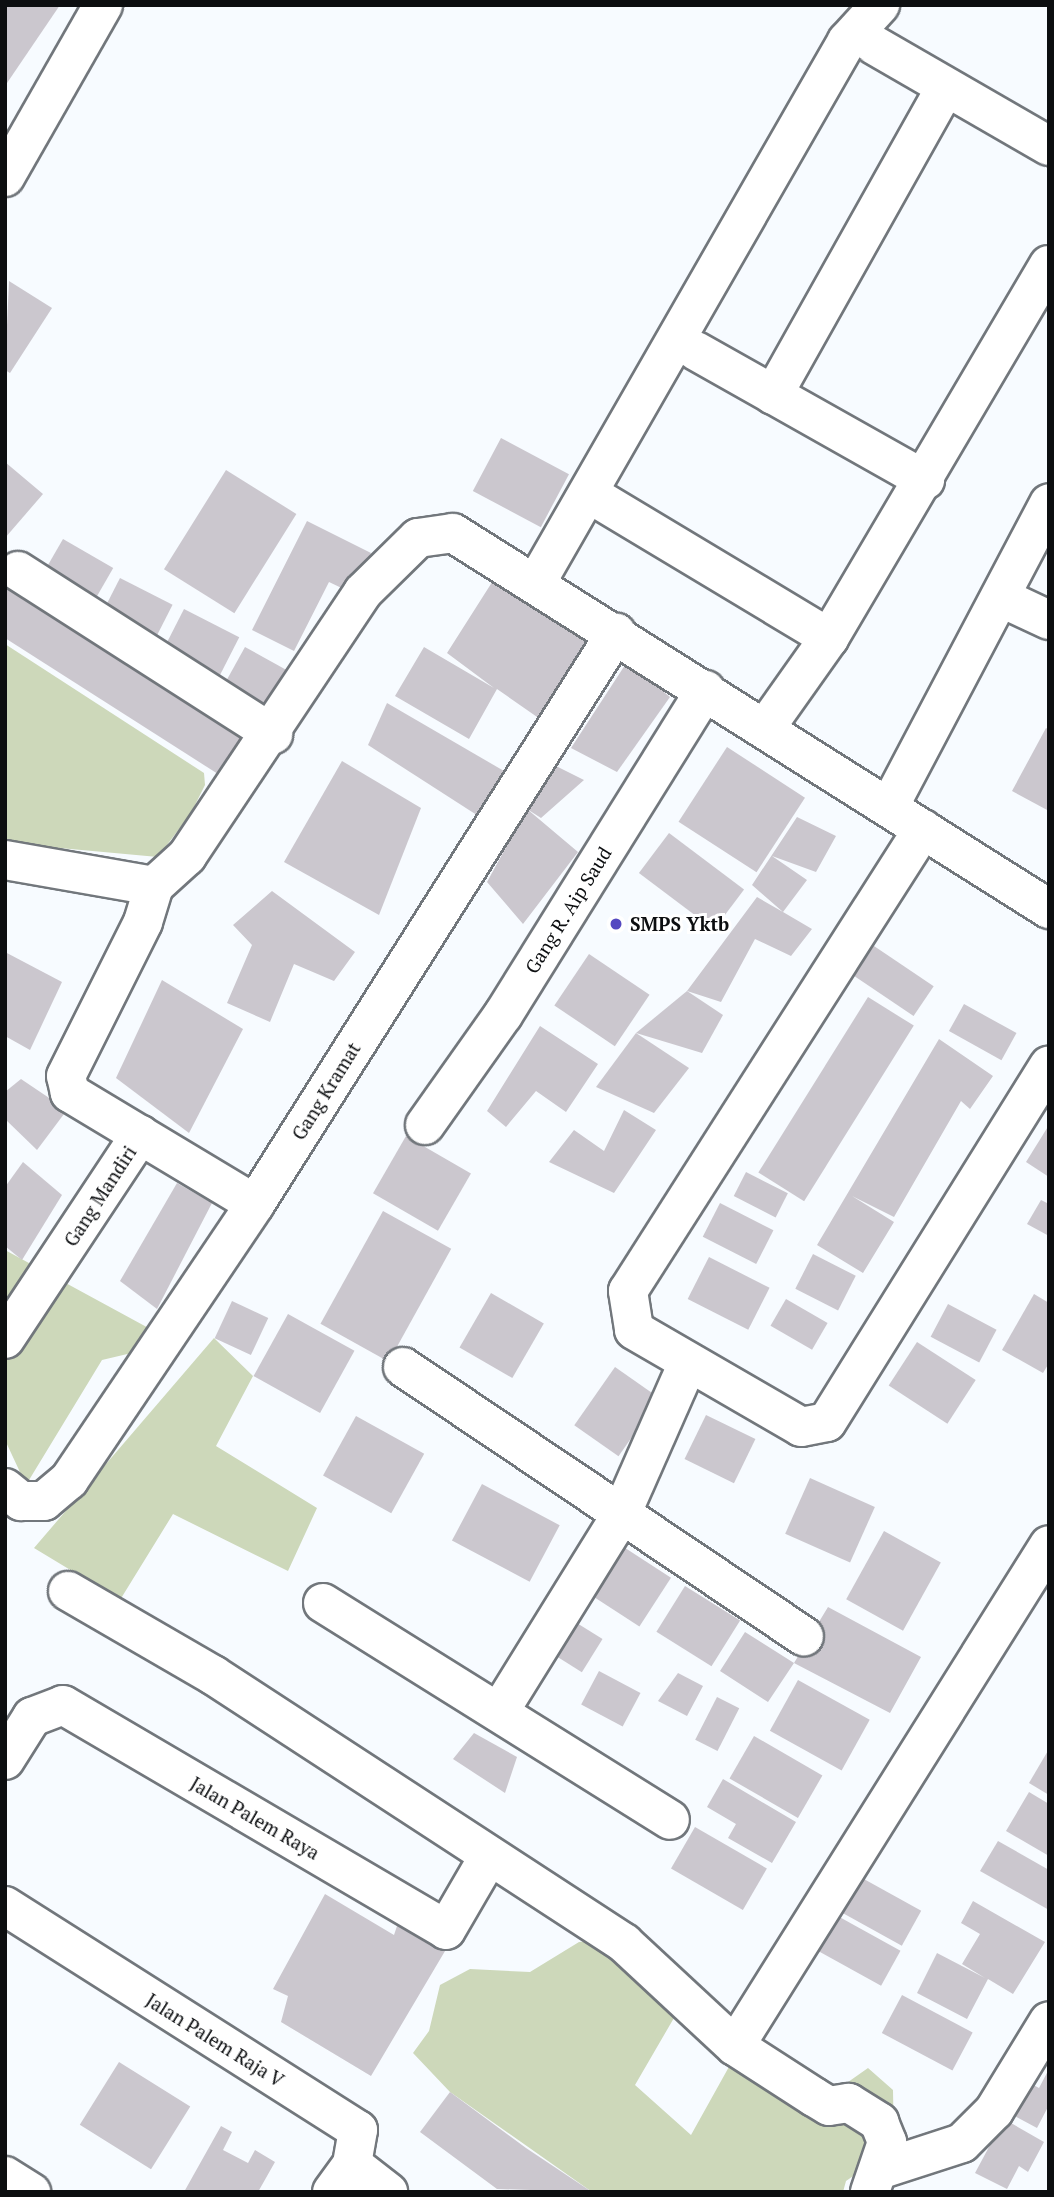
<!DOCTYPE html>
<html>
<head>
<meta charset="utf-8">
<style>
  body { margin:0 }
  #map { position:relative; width:1054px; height:2197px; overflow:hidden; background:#f7fbff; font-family:"PT Serif",serif }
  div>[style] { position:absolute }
  .green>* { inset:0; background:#cdd8ba }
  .building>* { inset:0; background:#cbc7ce; transform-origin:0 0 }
  .roads { filter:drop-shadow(2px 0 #72777c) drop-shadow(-2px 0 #72777c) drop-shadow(0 2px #72777c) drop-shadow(0 -2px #72777c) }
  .minor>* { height:38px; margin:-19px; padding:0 19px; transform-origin:19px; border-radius:19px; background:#fff }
  .dots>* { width:19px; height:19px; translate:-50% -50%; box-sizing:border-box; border:4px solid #fff; border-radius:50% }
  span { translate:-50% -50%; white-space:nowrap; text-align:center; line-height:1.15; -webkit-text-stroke:6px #fff; paint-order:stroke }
  .street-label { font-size:19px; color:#0c0e10 }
  .poi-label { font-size:19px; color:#0c0e10; font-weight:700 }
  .left { translate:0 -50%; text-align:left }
  .frame { position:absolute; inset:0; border:7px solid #0c0e10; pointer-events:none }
</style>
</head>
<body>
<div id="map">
  <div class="green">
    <div style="clip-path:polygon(5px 644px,204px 773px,205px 785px,191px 813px,158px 857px,5px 843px)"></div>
    <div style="clip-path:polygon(5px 1250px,154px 1331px,140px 1351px,102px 1360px,26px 1485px,5px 1440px)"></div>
    <div style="clip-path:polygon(214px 1338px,253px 1376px,216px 1446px,317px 1508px,288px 1571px,173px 1514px,120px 1600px,34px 1548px)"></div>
    <div style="clip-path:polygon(594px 1941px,678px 2011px,635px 2085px,691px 2135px,735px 2056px,814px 2106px,868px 2068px,893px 2090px,894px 2148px,846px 2181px,843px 2192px,592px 2192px,450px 2092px,413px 2053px,429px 2031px,440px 1985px,470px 1969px,530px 1972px,579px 1942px)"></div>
  </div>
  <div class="building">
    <div style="clip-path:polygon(5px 5px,60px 5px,5px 86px)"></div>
    <div style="clip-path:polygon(9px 281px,52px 308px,10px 373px,5px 370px)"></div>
    <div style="left:501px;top:438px;width:77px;height:60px;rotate:28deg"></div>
    <div style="clip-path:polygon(5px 462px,43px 494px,5px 538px)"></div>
    <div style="left:226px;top:470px;width:83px;height:117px;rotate:32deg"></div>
    <div style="clip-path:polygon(307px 521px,371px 553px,350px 592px,329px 582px,294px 651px,252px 630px)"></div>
    <div style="left:63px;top:539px;width:58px;height:43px;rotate:30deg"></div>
    <div style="clip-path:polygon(14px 572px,251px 724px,218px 774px,5px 638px,5px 586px)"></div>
    <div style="clip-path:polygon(496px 576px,602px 636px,540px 719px,497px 689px,469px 739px,395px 696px,424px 647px,494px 688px,447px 653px)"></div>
    <div style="left:120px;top:578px;width:59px;height:39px;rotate:27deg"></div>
    <div style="left:184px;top:609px;width:62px;height:48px;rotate:27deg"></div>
    <div style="left:245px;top:647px;width:65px;height:50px;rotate:29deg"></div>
    <div style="clip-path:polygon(627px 662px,670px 697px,617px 772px,571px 748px)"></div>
    <div style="clip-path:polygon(387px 703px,504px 771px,483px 819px,368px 745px)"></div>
    <div style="clip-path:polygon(1046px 728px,1049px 730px,1049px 811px,1012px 791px)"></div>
    <div style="left:727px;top:747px;width:93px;height:89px;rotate:33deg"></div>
    <div style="clip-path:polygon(342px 761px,421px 808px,379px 915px,284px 862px)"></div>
    <div style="clip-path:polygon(556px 766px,584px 780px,541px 818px,527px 809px,578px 852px,523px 924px,487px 882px,527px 809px)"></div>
    <div style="clip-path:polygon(797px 817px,836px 836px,816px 872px,772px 856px,807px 880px,783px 912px,812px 929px,791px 956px,755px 939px,721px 1002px,687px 991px,757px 897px,783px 912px,752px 885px)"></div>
    <div style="left:669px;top:833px;width:94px;height:50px;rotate:37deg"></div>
    <div style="clip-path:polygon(272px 891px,355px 952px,334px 981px,294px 964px,270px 1022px,227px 1003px,252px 945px,233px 925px)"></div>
    <div style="left:874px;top:946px;width:72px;height:36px;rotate:34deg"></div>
    <div style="clip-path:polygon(5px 952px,62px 982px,30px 1050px,5px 1036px)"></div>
    <div style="left:589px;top:954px;width:73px;height:62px;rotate:34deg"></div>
    <div style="clip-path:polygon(162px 980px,243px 1029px,189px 1133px,116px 1078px)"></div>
    <div style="clip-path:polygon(687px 991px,723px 1015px,702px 1053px,636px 1033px)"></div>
    <div style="left:868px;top:997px;width:54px;height:207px;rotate:32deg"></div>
    <div style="left:964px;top:1004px;width:60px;height:31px;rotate:29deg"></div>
    <div style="clip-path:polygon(540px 1026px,598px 1064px,566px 1112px,536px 1091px,506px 1127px,487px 1111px)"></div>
    <div style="clip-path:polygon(636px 1033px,689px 1068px,654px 1113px,596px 1087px)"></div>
    <div style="clip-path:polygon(939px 1039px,993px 1076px,970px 1109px,961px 1101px,894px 1217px,852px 1196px,894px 1222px,863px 1273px,817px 1245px)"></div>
    <div style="clip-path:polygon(21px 1079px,67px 1110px,37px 1150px,5px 1119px,5px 1092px)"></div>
    <div style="clip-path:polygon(624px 1110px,656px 1130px,614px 1193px,549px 1162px,574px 1130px,604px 1151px)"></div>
    <div style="clip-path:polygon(1049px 1125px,1049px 1177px,1026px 1162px)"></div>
    <div style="left:406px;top:1136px;width:75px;height:66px;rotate:30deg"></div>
    <div style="clip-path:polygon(23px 1162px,62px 1195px,22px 1260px,5px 1246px,5px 1187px)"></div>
    <div style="left:746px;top:1172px;width:47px;height:27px;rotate:27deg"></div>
    <div style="clip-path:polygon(177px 1183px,212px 1203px,157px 1309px,120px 1281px)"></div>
    <div style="clip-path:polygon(1041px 1200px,1049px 1204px,1049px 1236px,1027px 1224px)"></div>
    <div style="left:720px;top:1203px;width:60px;height:38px;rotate:27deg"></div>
    <div style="left:383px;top:1211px;width:78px;height:129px;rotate:29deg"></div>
    <div style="left:813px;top:1254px;width:48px;height:39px;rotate:27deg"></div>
    <div style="left:709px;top:1257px;width:68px;height:47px;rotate:27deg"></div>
    <div style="left:491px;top:1293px;width:61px;height:63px;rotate:30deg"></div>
    <div style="clip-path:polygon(1034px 1294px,1049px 1303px,1049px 1363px,1043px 1373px,1002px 1350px)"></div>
    <div style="left:786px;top:1299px;width:48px;height:31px;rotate:30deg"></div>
    <div style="left:232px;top:1301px;width:40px;height:41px;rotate:25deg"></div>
    <div style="left:948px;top:1304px;width:55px;height:37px;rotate:28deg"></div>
    <div style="left:288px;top:1314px;width:76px;height:71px;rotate:29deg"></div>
    <div style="left:917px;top:1342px;width:70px;height:52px;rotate:33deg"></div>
    <div style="left:615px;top:1367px;width:54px;height:71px;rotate:35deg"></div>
    <div style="left:706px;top:1415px;width:55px;height:49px;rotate:26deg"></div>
    <div style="left:356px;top:1416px;width:78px;height:68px;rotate:29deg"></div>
    <div style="left:810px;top:1478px;width:71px;height:61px;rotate:24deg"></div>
    <div style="left:482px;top:1484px;width:88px;height:64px;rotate:28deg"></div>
    <div style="left:884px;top:1531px;width:65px;height:78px;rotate:29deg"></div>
    <div style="left:619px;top:1544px;width:62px;height:58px;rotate:33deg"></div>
    <div style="left:685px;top:1586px;width:65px;height:54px;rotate:32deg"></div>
    <div style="clip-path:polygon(828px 1607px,921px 1657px,890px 1713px,794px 1663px,768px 1702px,720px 1671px,745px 1632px,794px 1663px)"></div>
    <div style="left:572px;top:1620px;width:36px;height:39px;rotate:32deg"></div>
    <div style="left:599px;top:1671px;width:47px;height:38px;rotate:28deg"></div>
    <div style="clip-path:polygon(678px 1673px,703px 1686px,687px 1716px,658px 1701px)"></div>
    <div style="left:798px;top:1680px;width:82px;height:58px;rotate:29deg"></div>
    <div style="left:717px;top:1697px;width:25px;height:48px;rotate:27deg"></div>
    <div style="clip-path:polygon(474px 1733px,517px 1757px,505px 1793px,453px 1759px)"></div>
    <div style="left:754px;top:1736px;width:79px;height:49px;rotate:30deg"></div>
    <div style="clip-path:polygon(1049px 1749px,1049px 1795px,1029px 1783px)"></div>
    <div style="clip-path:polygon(723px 1779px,796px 1822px,772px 1863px,728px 1838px,736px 1824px,707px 1807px)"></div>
    <div style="clip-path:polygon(1029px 1792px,1049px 1804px,1049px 1856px,1006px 1831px)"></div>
    <div style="left:695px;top:1827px;width:83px;height:48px;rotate:30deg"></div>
    <div style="clip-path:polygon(998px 1841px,1049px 1870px,1049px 1910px,980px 1871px)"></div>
    <div style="left:853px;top:1873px;width:78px;height:40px;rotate:29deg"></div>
    <div style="clip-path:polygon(325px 1894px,394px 1935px,399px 1920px,448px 1946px,371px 2076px,281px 2022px,288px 1996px,273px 1989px)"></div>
    <div style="clip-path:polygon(973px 1901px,1045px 1942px,1013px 1994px,988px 1979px,967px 2019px,917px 1993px,937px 1953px,985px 1978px,962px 1964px,980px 1934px,961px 1923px)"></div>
    <div style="left:834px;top:1914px;width:76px;height:40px;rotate:29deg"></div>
    <div style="left:902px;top:1995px;width:80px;height:43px;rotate:28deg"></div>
    <div style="left:119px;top:2062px;width:84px;height:74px;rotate:32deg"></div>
    <div style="clip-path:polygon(1049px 2069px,1049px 2105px,1037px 2128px,1007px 2112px,1024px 2080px,1039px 2088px)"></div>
    <div style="clip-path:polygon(450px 2092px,526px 2148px,592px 2192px,497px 2189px,420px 2132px)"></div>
    <div style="clip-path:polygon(1004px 2119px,1044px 2142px,1028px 2172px,1019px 2166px,1007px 2189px,975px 2173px)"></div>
    <div style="clip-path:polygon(221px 2126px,232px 2132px,223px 2150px,248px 2163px,255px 2150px,275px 2162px,258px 2192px,184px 2192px)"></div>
  </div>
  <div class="roads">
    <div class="minor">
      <div style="left:874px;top:45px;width:202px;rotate:30deg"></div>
      <div style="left:5px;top:177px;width:198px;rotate:-60.3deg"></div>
      <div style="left:696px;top:351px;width:263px;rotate:29.4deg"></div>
      <div style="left:773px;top:395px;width:352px;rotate:-60.7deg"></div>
      <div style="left:603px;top:502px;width:264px;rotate:31deg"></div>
      <div style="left:18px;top:571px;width:303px;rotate:32.6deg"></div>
      <div style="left:536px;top:583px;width:625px;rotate:-60.15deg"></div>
      <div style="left:847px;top:41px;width:49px;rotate:-47.5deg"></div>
      <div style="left:1002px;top:598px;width:52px;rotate:25.1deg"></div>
      <div style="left:766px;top:727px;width:109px;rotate:-54.7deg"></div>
      <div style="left:829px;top:638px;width:433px;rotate:-59.5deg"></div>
      <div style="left:890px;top:805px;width:341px;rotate:-62.2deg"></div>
      <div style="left:923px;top:829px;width:548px;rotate:122.56deg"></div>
      <div style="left:628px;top:1291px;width:39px;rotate:81deg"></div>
      <div style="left:634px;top:1330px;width:193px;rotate:30.1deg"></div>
      <div style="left:801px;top:1427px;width:26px;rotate:-11deg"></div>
      <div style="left:827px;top:1422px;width:420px;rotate:-58.1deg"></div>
      <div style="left:5px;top:860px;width:151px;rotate:9.9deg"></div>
      <div style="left:154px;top:886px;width:45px;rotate:-42.3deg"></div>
      <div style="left:187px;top:856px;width:317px;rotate:-56.3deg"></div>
      <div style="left:363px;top:592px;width:77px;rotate:-44.5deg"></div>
      <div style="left:418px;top:538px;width:35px;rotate:-8deg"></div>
      <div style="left:453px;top:533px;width:705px;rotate:32.25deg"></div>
      <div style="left:425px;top:1125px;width:135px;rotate:-54.7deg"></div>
      <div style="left:503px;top:1015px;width:383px;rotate:-58.1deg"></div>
      <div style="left:140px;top:1135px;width:134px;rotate:31deg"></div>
      <div style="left:5px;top:1339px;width:245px;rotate:-56.5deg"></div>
      <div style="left:140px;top:1135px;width:82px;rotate:-149deg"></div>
      <div style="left:70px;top:1093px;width:17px;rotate:-103deg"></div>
      <div style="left:66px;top:1076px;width:172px;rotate:-63.4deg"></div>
      <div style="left:143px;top:922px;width:38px;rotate:-73deg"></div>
      <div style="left:403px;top:1367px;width:483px;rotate:33.9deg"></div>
      <div style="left:5px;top:1488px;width:21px;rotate:39deg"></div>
      <div style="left:21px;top:1501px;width:23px"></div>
      <div style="left:44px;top:1501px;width:33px;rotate:-40deg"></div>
      <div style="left:69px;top:1480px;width:333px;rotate:-56deg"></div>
      <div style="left:255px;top:1204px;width:676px;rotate:-57.7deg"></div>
      <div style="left:68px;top:1591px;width:168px;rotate:30.1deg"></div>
      <div style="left:213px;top:1675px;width:491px;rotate:33.1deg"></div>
      <div style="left:624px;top:1943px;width:151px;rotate:42.9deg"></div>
      <div style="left:735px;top:2046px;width:94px;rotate:32.8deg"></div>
      <div style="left:814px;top:2097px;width:17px;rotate:31deg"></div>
      <div style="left:829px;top:2106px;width:20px;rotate:-9deg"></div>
      <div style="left:849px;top:2103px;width:36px;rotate:32deg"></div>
      <div style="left:879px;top:2122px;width:22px;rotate:68deg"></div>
      <div style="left:887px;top:2142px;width:53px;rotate:108.8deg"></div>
      <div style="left:323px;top:1603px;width:409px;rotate:32deg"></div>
      <div style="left:499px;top:1712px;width:229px;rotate:-58.2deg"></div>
      <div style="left:620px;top:1517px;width:166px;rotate:-66.2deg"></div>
      <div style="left:5px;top:1760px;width:51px;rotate:-57.9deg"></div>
      <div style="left:32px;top:1717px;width:33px;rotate:-21deg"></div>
      <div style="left:63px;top:1705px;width:444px;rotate:30.4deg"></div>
      <div style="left:446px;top:1930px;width:86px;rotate:-59.8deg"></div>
      <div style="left:5px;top:1906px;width:418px;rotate:32.4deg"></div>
      <div style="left:358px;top:2130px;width:35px;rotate:100deg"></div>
      <div style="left:352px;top:2164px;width:46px;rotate:37.9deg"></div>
      <div style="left:735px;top:2046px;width:591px;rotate:-57.92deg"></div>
      <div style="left:879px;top:2170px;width:87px;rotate:-18deg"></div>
      <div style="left:962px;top:2143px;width:45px;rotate:-45deg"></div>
      <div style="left:994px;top:2111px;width:105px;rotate:-58.6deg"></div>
      <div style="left:5px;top:2176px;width:31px;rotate:32deg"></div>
      <div style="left:332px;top:2192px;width:34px;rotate:-54deg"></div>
    </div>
  </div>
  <div class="dots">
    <div style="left:616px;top:924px;background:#5449c1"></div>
  </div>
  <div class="street-label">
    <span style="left:568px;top:910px;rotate:-58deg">Gang R. Aip Saud</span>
    <span style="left:326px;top:1091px;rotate:-58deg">Gang Kramat</span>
    <span style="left:100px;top:1196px;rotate:-57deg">Gang Mandiri</span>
    <span style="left:255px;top:1818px;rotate:30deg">Jalan Palem Raya</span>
    <span style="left:215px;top:2040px;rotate:32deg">Jalan Palem Raja V</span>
  </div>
  <div class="poi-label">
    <span class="left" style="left:630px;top:924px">SMPS Yktb</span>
  </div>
  <div class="frame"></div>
</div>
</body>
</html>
